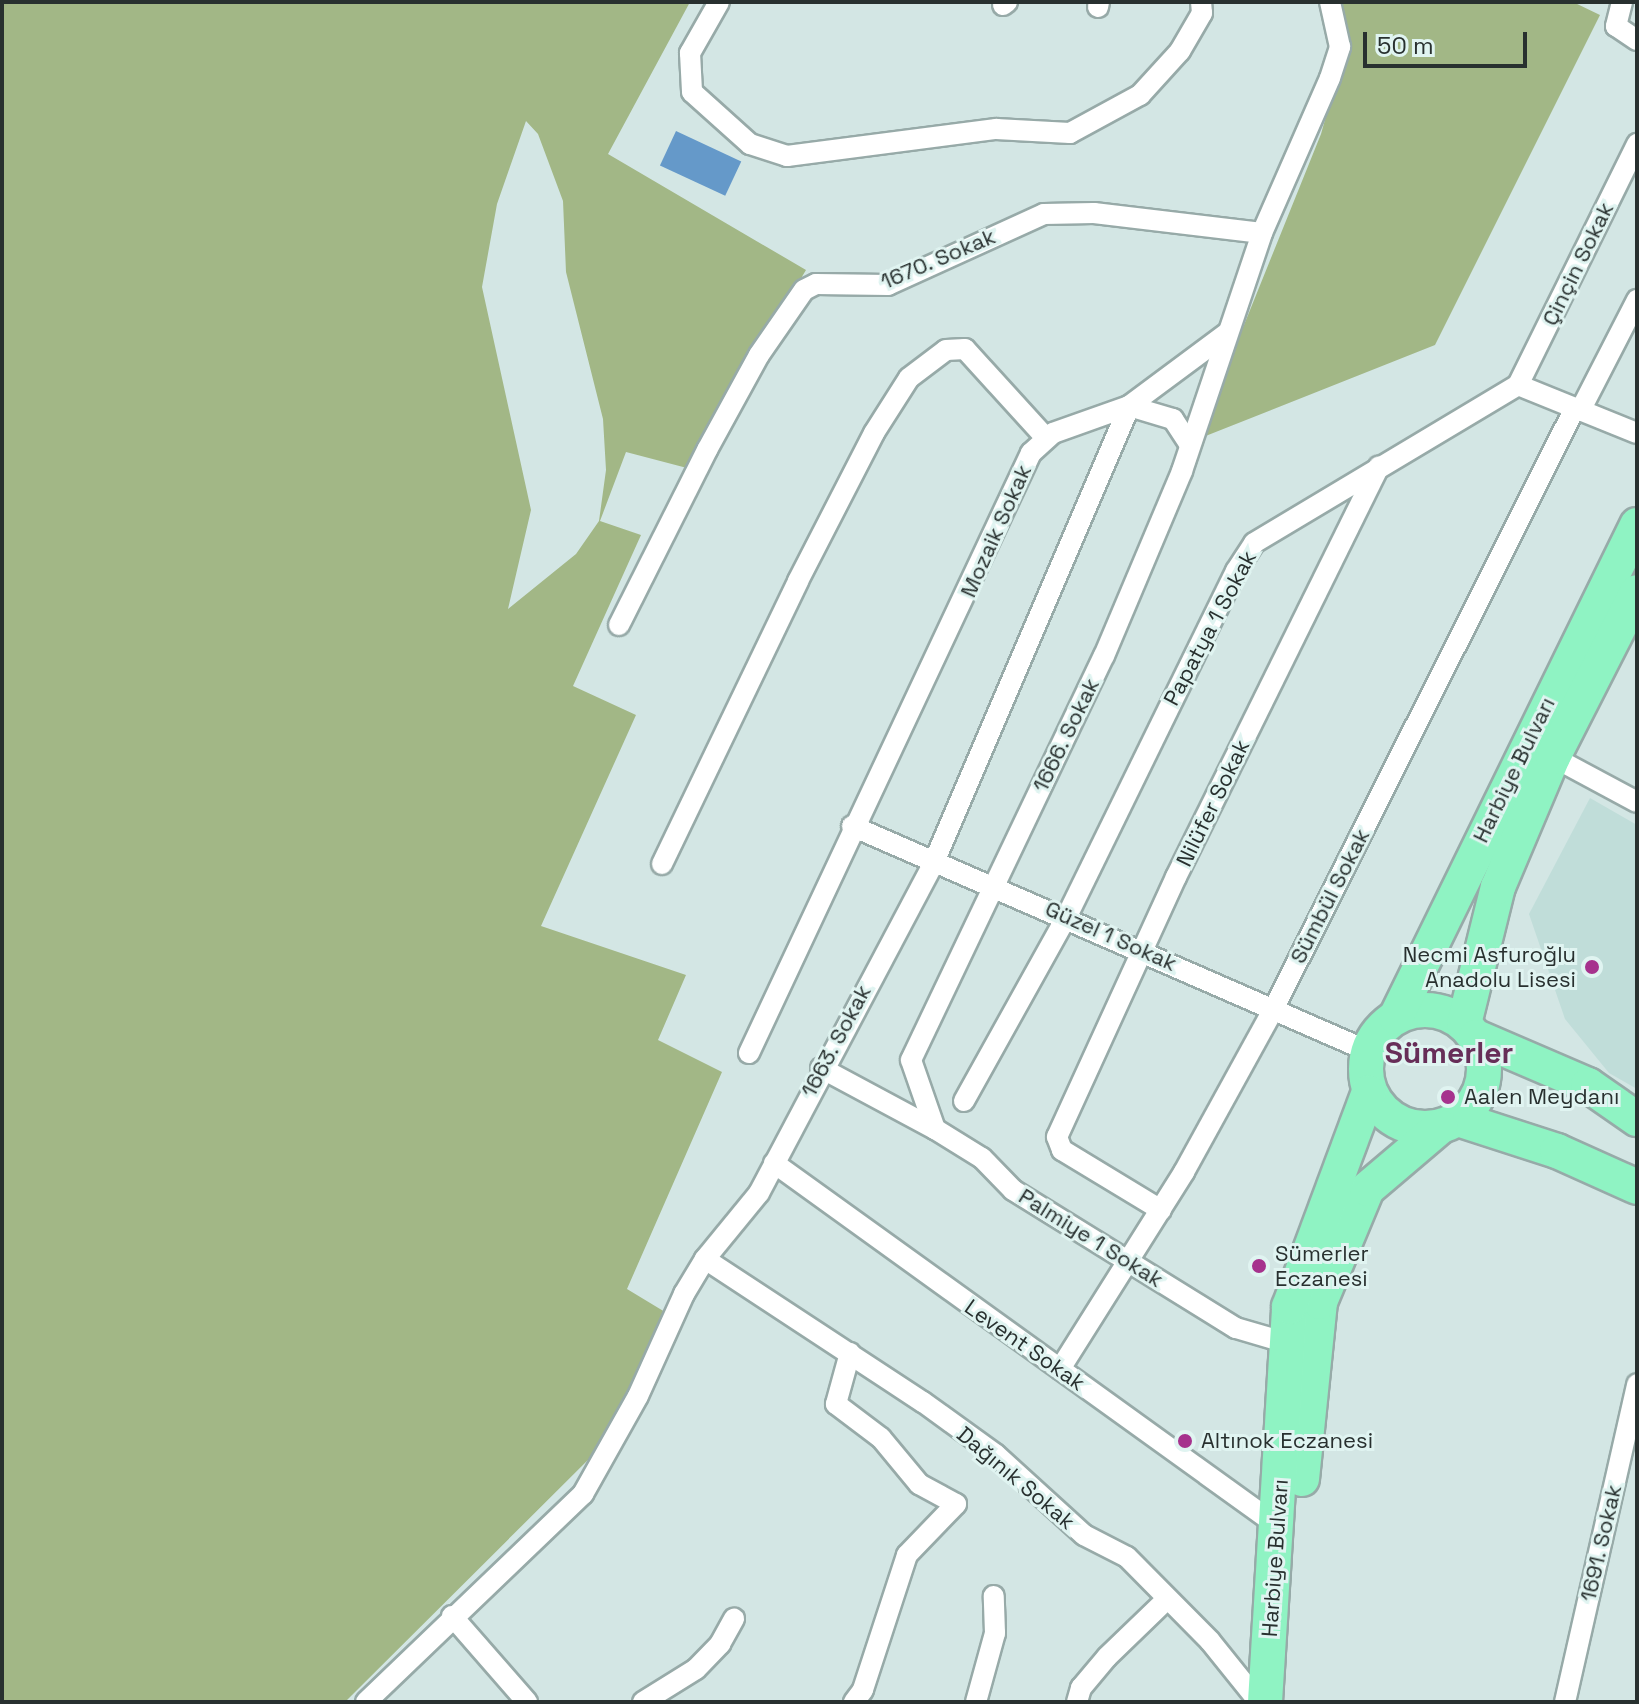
<!DOCTYPE html>
<html>
<head>
<meta charset="utf-8">
<style>
  body { margin:0 }
  #map { position:relative; width:1639px; height:1704px; overflow:hidden; background:#d3e6e4; font-family:"Space Grotesk",sans-serif }
  div>[style] { position:absolute }
  .built>* { inset:0; background:#c0ddd9 }
  .green>* { inset:0; background:#a2b786 }
  .water>* { inset:0; background:#6599c9; transform-origin:0 0 }
  .roads { filter:drop-shadow(2px 0 #97aaa8) drop-shadow(-2px 0 #97aaa8) drop-shadow(0 2px #97aaa8) drop-shadow(0 -2px #97aaa8) }
  .minor>* { height:20px; margin:-10px; padding:0 10px; transform-origin:10px; border-radius:10px; background:#fff }
  .primary>* { height:34px; margin:-17px; padding:0 17px; transform-origin:17px; border-radius:17px; background:#8ff3c3 }
  .primary>.ring { margin:-17px; padding:0; box-sizing:content-box; background:none; border:34px solid #8ff3c3; border-radius:50% }
  .dots>* { width:22px; height:22px; translate:-50% -50%; box-sizing:border-box; border:4px solid #e0f4f1; border-radius:50% }
  span { translate:-50% -50%; white-space:nowrap; text-align:center; line-height:1.15; -webkit-text-stroke:6px #e0f4f1; paint-order:stroke }
  .street-label { font-size:22px; color:#28302f }
  .poi-label { font-size:22px; color:#28302f }
  .right { translate:-100% -50%; text-align:right }
  .left { translate:0 -50%; text-align:left }
  .district-label { font-size:30px; color:#672e58; font-weight:700 }
  .frame { position:absolute; inset:0; border:4px solid #28302f; pointer-events:none }
  .scale { position:absolute; left:1363px; top:32px; width:164px; height:36px; box-sizing:border-box; border:4px solid #28302f; border-top:0; padding-left:10px; font-size:24px; line-height:28px; white-space:nowrap; color:#28302f; -webkit-text-stroke:6px #e0f4f1; paint-order:stroke }
</style>
</head>
<body>
<div id="map">
  <div class="built">
    <div style="clip-path:polygon(1590px 798px,1637px 825px,1637px 1089px,1609px 1073px,1565px 1019px,1529px 914px)"></div>
  </div>
  <div class="green">
    <div style="clip-path:polygon(evenodd,2px 2px,690px 2px,608px 154px,806px 270px,687px 468px,626px 452px,600px 521px,641px 535px,573px 686px,636px 715px,541px 926px,686px 975px,658px 1040px,722px 1072px,627px 1289px,665px 1312px,606px 1442px,345px 1702px,2px 1702px,2px 2px,526px 121px,538px 134px,563px 201px,566px 272px,603px 419px,606px 470px,599px 521px,576px 554px,508px 609px,531px 510px,482px 287px,497px 204px,526px 121px)"></div>
    <div style="clip-path:polygon(1341px 2px,1573px 2px,1600px 15px,1435px 345px,1198px 439px,1321px 134px,1345px 49px)"></div>
  </div>
  <div class="water">
    <div style="left:676px;top:131px;width:72px;height:38px;rotate:25deg"></div>
  </div>
  <div class="roads">
    <div class="minor">
      <div style="left:719px;top:2px;width:59px;rotate:119.6deg"></div>
      <div style="left:690px;top:53px;width:39px;rotate:87deg"></div>
      <div style="left:692px;top:92px;width:78px;rotate:41.9deg"></div>
      <div style="left:750px;top:144px;width:39px;rotate:18deg"></div>
      <div style="left:787px;top:156px;width:211px;rotate:-7.4deg"></div>
      <div style="left:996px;top:129px;width:74px;rotate:3.1deg"></div>
      <div style="left:1070px;top:133px;width:80px;rotate:-28.5deg"></div>
      <div style="left:1140px;top:95px;width:59px;rotate:-47.7deg"></div>
      <div style="left:1180px;top:51px;width:44px;rotate:-59.9deg"></div>
      <div style="left:1202px;top:13px;width:11px;rotate:-95deg"></div>
      <div style="left:1622px;top:2px;width:25px;rotate:104deg"></div>
      <div style="left:1616px;top:26px;width:25px;rotate:34deg"></div>
      <div style="left:1003px;top:5px;width:5px;rotate:-37deg"></div>
      <div style="left:1098px;top:7px;width:5px;rotate:-79deg"></div>
      <div style="left:1518px;top:385px;width:269px;rotate:-63.7deg"></div>
      <div style="left:1580px;top:411px;width:125px;rotate:-62.8deg"></div>
      <div style="left:619px;top:625px;width:196px;rotate:-63.3deg"></div>
      <div style="left:707px;top:450px;width:108px;rotate:-61.3deg"></div>
      <div style="left:759px;top:355px;width:79px;rotate:-55.3deg"></div>
      <div style="left:804px;top:290px;width:13px;rotate:-27deg"></div>
      <div style="left:816px;top:284px;width:72px;rotate:0.8deg"></div>
      <div style="left:888px;top:285px;width:171px;rotate:-24.5deg"></div>
      <div style="left:1044px;top:214px;width:50px;rotate:-1.1deg"></div>
      <div style="left:1094px;top:213px;width:169px;rotate:6.8deg"></div>
      <div style="left:1553px;top:757px;width:95px;rotate:28.2deg"></div>
      <div style="left:852px;top:826px;width:563px;rotate:23.56deg"></div>
      <div style="left:662px;top:864px;width:314px;rotate:-64.3deg"></div>
      <div style="left:798px;top:581px;width:166px;rotate:-62.8deg"></div>
      <div style="left:874px;top:433px;width:65px;rotate:-57.5deg"></div>
      <div style="left:909px;top:378px;width:46px;rotate:-37.1deg"></div>
      <div style="left:946px;top:350px;width:19px;rotate:-3deg"></div>
      <div style="left:965px;top:349px;width:119px;rotate:47.7deg"></div>
      <div style="left:749px;top:1053px;width:663px;rotate:-64.83deg"></div>
      <div style="left:1031px;top:453px;width:30px;rotate:-42deg"></div>
      <div style="left:1053px;top:433px;width:81px;rotate:-19.6deg"></div>
      <div style="left:1129px;top:406px;width:121px;rotate:-36.6deg"></div>
      <div style="left:821px;top:1068px;width:129px;rotate:28.2deg"></div>
      <div style="left:935px;top:1129px;width:55px;rotate:31.7deg"></div>
      <div style="left:982px;top:1158px;width:45px;rotate:45.9deg"></div>
      <div style="left:1013px;top:1190px;width:262px;rotate:31.8deg"></div>
      <div style="left:1236px;top:1328px;width:53px;rotate:16.4deg"></div>
      <div style="left:964px;top:1101px;width:212px;rotate:-60.9deg"></div>
      <div style="left:1067px;top:916px;width:384px;rotate:-63.9deg"></div>
      <div style="left:1236px;top:571px;width:33px;rotate:-57deg"></div>
      <div style="left:1254px;top:543px;width:308px;rotate:-30.9deg"></div>
      <div style="left:1518px;top:385px;width:128px;rotate:22deg"></div>
      <div style="left:935px;top:1129px;width:73px;rotate:-109.2deg"></div>
      <div style="left:911px;top:1060px;width:448px;rotate:-64.5deg"></div>
      <div style="left:1104px;top:656px;width:201px;rotate:-67.1deg"></div>
      <div style="left:1182px;top:471px;width:251px;rotate:-71.4deg"></div>
      <div style="left:1262px;top:233px;width:169px;rotate:-66.3deg"></div>
      <div style="left:1330px;top:78px;width:33px;rotate:-72deg"></div>
      <div style="left:1340px;top:47px;width:46px;rotate:-102.5deg"></div>
      <div style="left:774px;top:1163px;width:621px;rotate:35.76deg"></div>
      <div style="left:1161px;top:1210px;width:116px;rotate:-148.8deg"></div>
      <div style="left:1062px;top:1150px;width:14px;rotate:-111deg"></div>
      <div style="left:1057px;top:1137px;width:286px;rotate:-65.4deg"></div>
      <div style="left:1176px;top:877px;width:458px;rotate:-63.7deg"></div>
      <div style="left:705px;top:1259px;width:261px;rotate:33.3deg"></div>
      <div style="left:923px;top:1402px;width:89px;rotate:35.8deg"></div>
      <div style="left:995px;top:1454px;width:120px;rotate:42.3deg"></div>
      <div style="left:1084px;top:1535px;width:48px;rotate:27.1deg"></div>
      <div style="left:1127px;top:1557px;width:118px;rotate:45.3deg"></div>
      <div style="left:1210px;top:1641px;width:78px;rotate:51.2deg"></div>
      <div style="left:850px;top:1353px;width:53px;rotate:105.4deg"></div>
      <div style="left:836px;top:1404px;width:56px;rotate:37.1deg"></div>
      <div style="left:881px;top:1438px;width:60px;rotate:50.4deg"></div>
      <div style="left:919px;top:1484px;width:42px;rotate:28.4deg"></div>
      <div style="left:956px;top:1504px;width:71px;rotate:133.9deg"></div>
      <div style="left:907px;top:1555px;width:142px;rotate:108.1deg"></div>
      <div style="left:863px;top:1690px;width:15px;rotate:127deg"></div>
      <div style="left:1060px;top:1369px;width:233px;rotate:-57.8deg"></div>
      <div style="left:1184px;top:1172px;width:187px;rotate:-61.2deg"></div>
      <div style="left:1274px;top:1008px;width:671px;rotate:-63.36deg"></div>
      <div style="left:452px;top:1616px;width:114px;rotate:48.9deg"></div>
      <div style="left:366px;top:1702px;width:301px;rotate:-43.8deg"></div>
      <div style="left:583px;top:1494px;width:112px;rotate:-60.7deg"></div>
      <div style="left:638px;top:1396px;width:112px;rotate:-65.7deg"></div>
      <div style="left:684px;top:1294px;width:41px;rotate:-59deg"></div>
      <div style="left:705px;top:1259px;width:85px;rotate:-50.7deg"></div>
      <div style="left:759px;top:1193px;width:374px;rotate:-62.1deg"></div>
      <div style="left:934px;top:862px;width:496px;rotate:-66.8deg"></div>
      <div style="left:1129px;top:406px;width:46px;rotate:16.5deg"></div>
      <div style="left:1173px;top:419px;width:30px;rotate:57deg"></div>
      <div style="left:643px;top:1702px;width:62px;rotate:-31.9deg"></div>
      <div style="left:696px;top:1669px;width:35px;rotate:-46deg"></div>
      <div style="left:720px;top:1644px;width:29px;rotate:-61deg"></div>
      <div style="left:976px;top:1702px;width:72px;rotate:-74.6deg"></div>
      <div style="left:995px;top:1633px;width:37px;rotate:-92deg"></div>
      <div style="left:1077px;top:1702px;width:15px;rotate:-74deg"></div>
      <div style="left:1081px;top:1688px;width:40px;rotate:-50deg"></div>
      <div style="left:1107px;top:1657px;width:83px;rotate:-44deg"></div>
      <div style="left:1565px;top:1702px;width:326px;rotate:-77.2deg"></div>
    </div>
    <div class="primary">
      <div class="ring" style="left:1366px;top:1010px;width:84px;height:84px"></div>
      <div style="left:1396px;top:1017px;width:548px;rotate:-63.9deg"></div>
      <div style="left:1464px;top:1024px;width:141px;rotate:-76.1deg"></div>
      <div style="left:1498px;top:887px;width:141px;rotate:-67.1deg"></div>
      <div style="left:1553px;top:757px;width:185px;rotate:-63deg"></div>
      <div style="left:1476px;top:1037px;width:122px;rotate:23.2deg"></div>
      <div style="left:1588px;top:1085px;width:60px;rotate:34.8deg"></div>
      <div style="left:1458px;top:1119px;width:104px;rotate:17.9deg"></div>
      <div style="left:1557px;top:1151px;width:88px;rotate:24.2deg"></div>
      <div style="left:1302px;top:1479px;width:178px;rotate:-84.2deg"></div>
      <div style="left:1320px;top:1302px;width:122px;rotate:-67.4deg"></div>
      <div style="left:1367px;top:1189px;width:96px;rotate:-40.3deg"></div>
      <div style="left:1265px;top:1702px;width:396px;rotate:-86.5deg"></div>
      <div style="left:1289px;top:1307px;width:229px;rotate:-69.6deg"></div>
    </div>
  </div>
  <div class="dots">
    <div style="left:1592px;top:967px;background:#a6328d"></div>
    <div style="left:1448px;top:1097px;background:#a6328d"></div>
    <div style="left:1259px;top:1266px;background:#a6328d"></div>
    <div style="left:1185px;top:1441px;background:#a6328d"></div>
  </div>
  <div class="street-label">
    <span style="left:938px;top:259px;rotate:-23deg">1670. Sokak</span>
    <span style="left:1578px;top:264px;rotate:-64deg">Çinçin Sokak</span>
    <span style="left:996px;top:531px;rotate:-66deg">Mozaik Sokak</span>
    <span style="left:1210px;top:628px;rotate:-62deg">Papatya 1 Sokak</span>
    <span style="left:1066px;top:735px;rotate:-64deg">1666. Sokak</span>
    <span style="left:1514px;top:770px;rotate:-64deg">Harbiye Bulvarı</span>
    <span style="left:1213px;top:803px;rotate:-64deg">Nilüfer Sokak</span>
    <span style="left:1330px;top:896px;rotate:-63deg">Sümbül Sokak</span>
    <span style="left:1111px;top:936px;rotate:24deg">Güzel 1 Sokak</span>
    <span style="left:836px;top:1041px;rotate:-62deg">1663. Sokak</span>
    <span style="left:1091px;top:1238px;rotate:32deg">Palmiye 1 Sokak</span>
    <span style="left:1025px;top:1345px;rotate:35deg">Levent Sokak</span>
    <span style="left:1016px;top:1478px;rotate:40deg">Dağınık Sokak</span>
    <span style="left:1601px;top:1543px;rotate:-77deg">1691. Sokak</span>
    <span style="left:1275px;top:1558px;rotate:-86deg">Harbiye Bulvarı</span>
  </div>
  <div class="poi-label">
    <span class="right" style="left:1576px;top:967px">Necmi Asfuroğlu<br>Anadolu Lisesi</span>
    <span class="left" style="left:1464px;top:1097px">Aalen Meydanı</span>
    <span class="left" style="left:1275px;top:1266px">Sümerler<br>Eczanesi</span>
    <span class="left" style="left:1201px;top:1441px">Altınok Eczanesi</span>
  </div>
  <div class="district-label">
    <span style="left:1449px;top:1053px">Sümerler</span>
  </div>
  <div class="frame"></div>
  <div class="scale">50 m</div>
</div>
</body>
</html>
